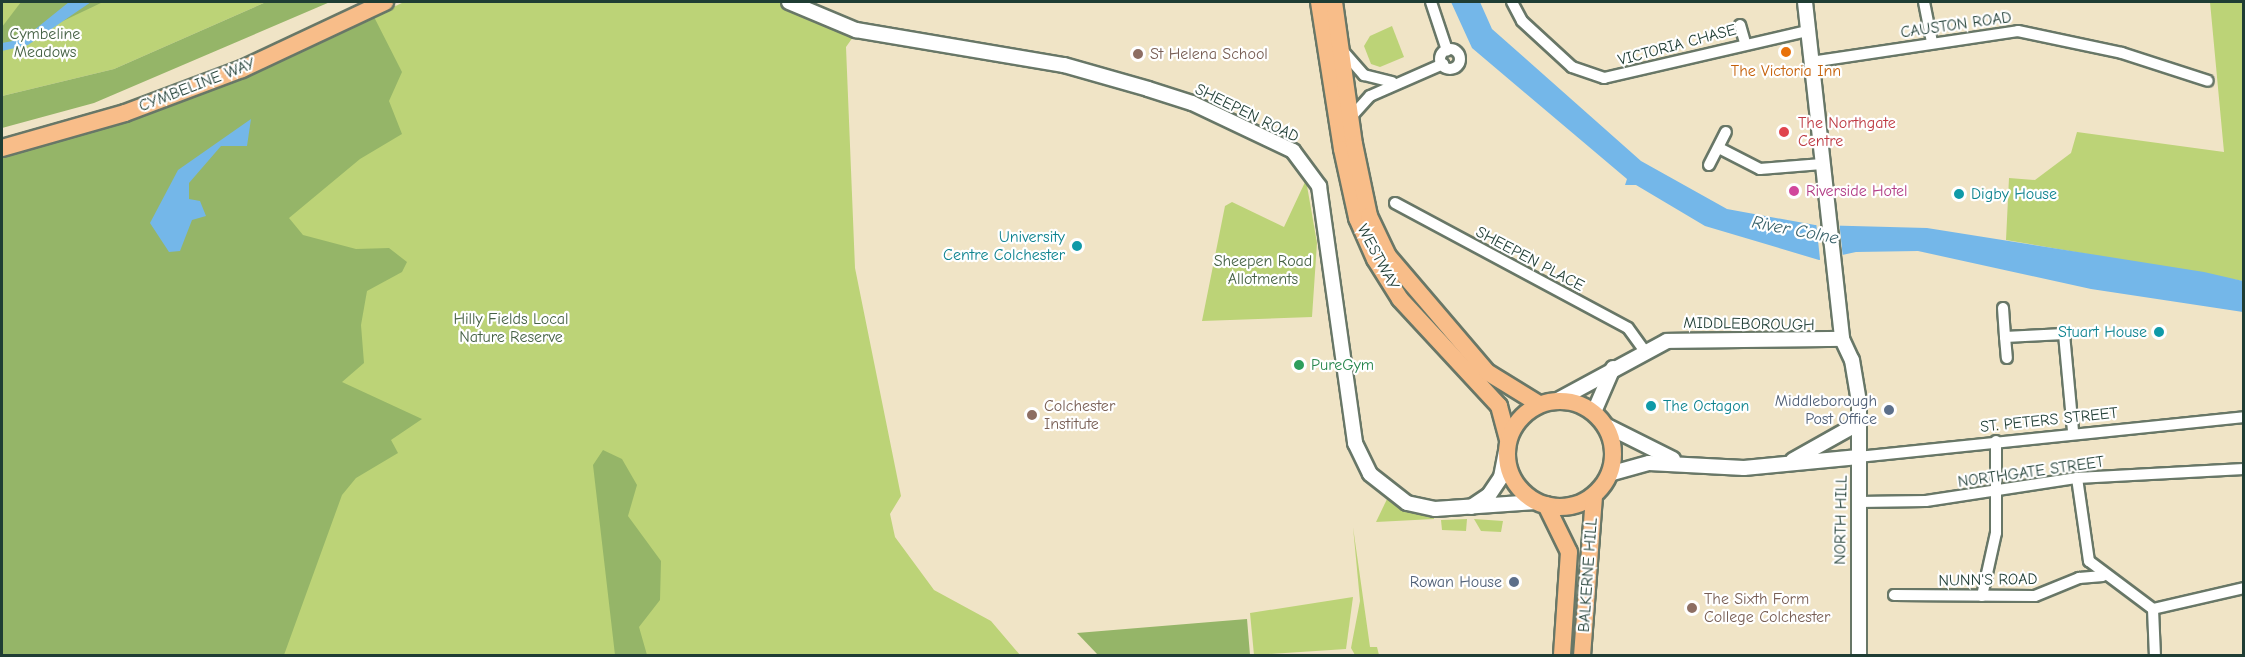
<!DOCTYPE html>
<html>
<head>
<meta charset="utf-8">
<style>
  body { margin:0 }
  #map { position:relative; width:2245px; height:657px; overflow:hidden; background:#f0e4c6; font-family:"Comic Neue",sans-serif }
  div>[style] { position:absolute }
  .green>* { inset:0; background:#bcd377 }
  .forest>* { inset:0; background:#95b568 }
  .water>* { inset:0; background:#74b7e9 }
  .pier>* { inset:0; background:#f0e4c6; transform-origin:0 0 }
  .roads { filter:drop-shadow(2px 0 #687767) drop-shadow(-2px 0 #687767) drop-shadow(0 2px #687767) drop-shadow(0 -2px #687767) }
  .minor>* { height:10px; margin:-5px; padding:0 5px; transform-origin:5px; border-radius:5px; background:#fff }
  .minor>.ring { margin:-5px; padding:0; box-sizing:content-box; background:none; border:10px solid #fff; border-radius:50% }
  .tertiary>* { height:14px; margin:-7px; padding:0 7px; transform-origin:7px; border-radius:7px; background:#fff }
  .primary>* { height:16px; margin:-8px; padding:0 8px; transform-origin:8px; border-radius:8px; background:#f8bd89 }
  .primary>.ring { margin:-8px; padding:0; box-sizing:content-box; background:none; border:16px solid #f8bd89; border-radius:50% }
  .dots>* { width:16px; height:16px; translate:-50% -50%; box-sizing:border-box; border:3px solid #fff; border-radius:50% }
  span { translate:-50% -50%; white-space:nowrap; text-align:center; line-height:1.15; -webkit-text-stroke:4.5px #fff; paint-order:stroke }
  .street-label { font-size:16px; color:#1f3d34 }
  .park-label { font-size:16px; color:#466245 }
  .education-label { font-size:16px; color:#785e54 }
  .left { translate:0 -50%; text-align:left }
  .food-label { font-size:16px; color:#c56008 }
  .health-label { font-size:16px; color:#be3a42 }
  .hotel-label { font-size:16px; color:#b23c85 }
  .culture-label { font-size:16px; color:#0d838f }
  .right { translate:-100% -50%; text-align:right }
  .leisure-label { font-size:16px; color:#27864d }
  .service-label { font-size:16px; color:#4e5e75 }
  .water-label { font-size:18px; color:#39626a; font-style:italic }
  .frame { position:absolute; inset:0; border:3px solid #1f3d34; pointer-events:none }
</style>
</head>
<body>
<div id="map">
  <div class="green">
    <div style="clip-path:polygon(2px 2px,266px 2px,114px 69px,2px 96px)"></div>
    <div style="clip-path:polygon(404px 2px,779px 2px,853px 37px,846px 47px,855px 268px,901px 496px,890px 514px,895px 537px,934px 590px,991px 621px,1020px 655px,2px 656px,272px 65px)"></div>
    <div style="clip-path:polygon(2210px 2px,2243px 2px,2243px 281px,2006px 240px,2009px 178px,2035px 180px,2071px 153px,2077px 132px,2224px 152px)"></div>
    <div style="clip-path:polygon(1392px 26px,1404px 57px,1380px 67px,1371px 64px,1364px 46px,1370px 36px)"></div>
    <div style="clip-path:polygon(1306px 180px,1317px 243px,1312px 317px,1202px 321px,1225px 206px,1232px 202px,1284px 227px)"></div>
    <div style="clip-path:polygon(1388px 497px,1434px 514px,1434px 519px,1376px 522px)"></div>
    <div style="clip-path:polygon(1467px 519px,1466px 531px,1442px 530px,1441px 520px)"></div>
    <div style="clip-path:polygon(1474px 519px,1503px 521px,1501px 532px,1481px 531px)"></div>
    <div style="clip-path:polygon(1353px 527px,1370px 647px,1377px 647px,1379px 655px,1355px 655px,1351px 648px,1360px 601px)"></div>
    <div style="clip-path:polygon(1353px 597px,1346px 649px,1254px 655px,1250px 613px)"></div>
  </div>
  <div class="forest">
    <div style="clip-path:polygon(21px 2px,103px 2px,2px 50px,2px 27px)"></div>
    <div style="clip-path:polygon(266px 2px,330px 2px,94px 103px,2px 128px,2px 96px,114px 69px)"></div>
    <div style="clip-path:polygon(372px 13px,402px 72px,389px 101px,402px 134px,360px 159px,289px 218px,303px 235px,356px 249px,389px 248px,407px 262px,402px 272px,367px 291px,361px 325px,364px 363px,342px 382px,422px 419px,391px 440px,398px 453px,356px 478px,342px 495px,284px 655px,2px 656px,2px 151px)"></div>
    <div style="clip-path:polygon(603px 450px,622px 459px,637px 485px,628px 516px,661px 561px,660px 600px,639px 627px,647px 655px,615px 655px,593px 465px)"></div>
    <div style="clip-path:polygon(1247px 619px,1250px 655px,1098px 655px,1077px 633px)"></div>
  </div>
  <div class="water">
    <div style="clip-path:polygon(69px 2px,91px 2px,28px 45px,2px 51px,2px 43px,23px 39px)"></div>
    <div style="clip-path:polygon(1451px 2px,1480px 2px,1492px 29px,1641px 161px,1727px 209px,1815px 225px,1927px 228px,2204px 272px,2243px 281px,2243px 312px,2091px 289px,1918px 251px,1856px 252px,1819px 260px,1705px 226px,1636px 185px,1625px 185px,1627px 179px,1472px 48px)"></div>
    <div style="clip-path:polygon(251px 119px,247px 146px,221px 146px,189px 183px,189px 199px,200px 201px,206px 216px,192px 220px,180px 251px,169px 252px,150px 223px,178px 170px)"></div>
  </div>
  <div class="pier">
    <div style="left:1839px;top:220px;width:38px;height:23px;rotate:84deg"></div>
  </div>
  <div class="roads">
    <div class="minor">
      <div style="left:1431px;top:2px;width:51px;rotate:71.6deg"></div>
      <div style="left:1512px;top:2px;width:21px;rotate:62deg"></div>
      <div style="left:1522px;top:21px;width:68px;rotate:42.6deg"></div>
      <div style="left:1572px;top:67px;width:34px;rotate:19deg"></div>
      <div style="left:1604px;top:78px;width:209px;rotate:-13deg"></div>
      <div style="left:1924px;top:2px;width:41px;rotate:78.7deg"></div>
      <div style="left:1740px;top:25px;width:19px;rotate:74deg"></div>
      <div class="ring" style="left:1440px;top:49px;width:10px;height:10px"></div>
      <div style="left:1343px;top:51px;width:32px;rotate:49deg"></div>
      <div style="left:1364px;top:75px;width:29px;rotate:14deg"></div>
      <div style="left:1811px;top:62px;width:209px;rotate:-8.5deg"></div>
      <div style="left:2018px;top:31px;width:106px;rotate:11.9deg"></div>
      <div style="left:2122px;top:53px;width:90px;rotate:18deg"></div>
      <div style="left:1352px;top:116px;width:27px;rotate:-48deg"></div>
      <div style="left:1370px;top:96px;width:80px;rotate:-23.7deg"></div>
      <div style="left:1719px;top:148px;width:46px;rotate:27.1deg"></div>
      <div style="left:1760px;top:169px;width:62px;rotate:-4.6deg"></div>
      <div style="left:1709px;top:165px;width:37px;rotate:-63deg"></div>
      <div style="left:1395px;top:203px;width:264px;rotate:28.2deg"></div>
      <div style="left:1628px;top:328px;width:27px;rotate:54deg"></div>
      <div style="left:2003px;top:308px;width:29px;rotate:86deg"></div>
      <div style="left:2005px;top:337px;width:59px;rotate:-2.9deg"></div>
      <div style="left:2064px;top:334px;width:97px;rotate:84.7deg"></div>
      <div style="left:2005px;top:337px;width:21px;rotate:85deg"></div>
      <div style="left:1858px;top:457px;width:388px;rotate:-5.9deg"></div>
      <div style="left:2077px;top:478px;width:84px;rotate:81.8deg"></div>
      <div style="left:2089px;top:561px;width:80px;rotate:36.9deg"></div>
      <div style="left:1859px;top:502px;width:67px;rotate:-0.9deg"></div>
      <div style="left:1926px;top:501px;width:153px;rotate:-8.7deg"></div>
      <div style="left:2077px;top:478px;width:167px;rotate:-3.1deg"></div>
      <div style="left:1894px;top:595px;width:141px;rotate:0.4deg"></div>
      <div style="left:2035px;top:596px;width:48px;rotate:-22.2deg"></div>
      <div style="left:2079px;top:578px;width:24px;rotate:-5deg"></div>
      <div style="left:1982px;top:596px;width:65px;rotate:-77.5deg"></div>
      <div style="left:1996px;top:533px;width:92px;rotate:-90deg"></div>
      <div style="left:2153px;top:609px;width:93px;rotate:-13deg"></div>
      <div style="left:2153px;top:609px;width:47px;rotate:87.6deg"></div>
    </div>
    <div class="tertiary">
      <div style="left:789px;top:2px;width:73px;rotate:22.7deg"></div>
      <div style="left:856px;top:30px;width:211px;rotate:9.6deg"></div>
      <div style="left:1064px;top:65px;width:87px;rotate:15.9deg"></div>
      <div style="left:1148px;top:89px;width:46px;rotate:17.7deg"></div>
      <div style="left:1192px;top:103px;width:112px;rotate:25.4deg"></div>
      <div style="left:1293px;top:151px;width:44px;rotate:53.4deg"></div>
      <div style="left:1319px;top:186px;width:260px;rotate:82deg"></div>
      <div style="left:1355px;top:443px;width:34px;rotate:64deg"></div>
      <div style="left:1370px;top:474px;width:47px;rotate:38.1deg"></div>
      <div style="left:1407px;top:503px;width:29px;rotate:12deg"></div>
      <div style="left:1435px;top:509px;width:101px;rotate:-4deg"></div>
      <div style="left:1805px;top:2px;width:339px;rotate:83.7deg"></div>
      <div style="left:1842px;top:339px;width:23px;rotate:65deg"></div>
      <div style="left:1852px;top:360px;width:43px;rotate:80.5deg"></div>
      <div style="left:1859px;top:402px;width:254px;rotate:90deg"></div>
      <div style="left:1558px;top:400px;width:124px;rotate:-28.4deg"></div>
      <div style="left:1667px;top:341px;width:175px;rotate:-0.7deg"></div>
      <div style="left:1594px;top:412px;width:48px;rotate:-66.6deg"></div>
      <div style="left:1605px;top:425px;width:76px;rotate:26.6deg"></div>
      <div style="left:1793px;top:460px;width:76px;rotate:-29.3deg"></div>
      <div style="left:1609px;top:474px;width:41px;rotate:-15.4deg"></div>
      <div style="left:1649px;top:463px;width:95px;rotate:3deg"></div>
      <div style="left:1744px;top:468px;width:115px;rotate:-5.5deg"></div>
      <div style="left:1471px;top:507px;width:22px;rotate:-34deg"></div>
      <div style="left:1489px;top:495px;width:22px;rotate:-56deg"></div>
      <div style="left:1501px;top:477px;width:25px;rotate:-79deg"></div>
    </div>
    <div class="primary">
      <div style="left:1319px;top:2px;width:149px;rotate:81.1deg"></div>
      <div style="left:1342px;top:149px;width:71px;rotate:77.7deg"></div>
      <div style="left:1357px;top:218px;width:45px;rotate:66.3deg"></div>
      <div style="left:1375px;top:259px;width:47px;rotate:58deg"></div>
      <div style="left:1400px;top:299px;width:146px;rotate:47.2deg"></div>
      <div style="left:1499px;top:406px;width:34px;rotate:75deg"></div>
      <div style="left:1334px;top:2px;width:143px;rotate:82deg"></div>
      <div style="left:1354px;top:144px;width:74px;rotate:78.2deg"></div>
      <div style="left:1369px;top:216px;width:44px;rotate:64.6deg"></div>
      <div style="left:1388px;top:256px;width:153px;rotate:49.5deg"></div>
      <div style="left:1487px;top:372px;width:61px;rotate:31.6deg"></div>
      <div style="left:2px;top:148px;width:128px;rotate:-15.9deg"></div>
      <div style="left:125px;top:113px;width:125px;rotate:-20.6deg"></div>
      <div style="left:242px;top:69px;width:158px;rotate:-25.1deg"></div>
      <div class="ring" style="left:1507px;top:401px;width:90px;height:90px"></div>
      <div style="left:1546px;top:505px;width:52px;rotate:63.9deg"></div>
      <div style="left:1569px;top:552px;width:104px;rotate:93.9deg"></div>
      <div style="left:1582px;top:656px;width:161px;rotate:-85.7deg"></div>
    </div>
  </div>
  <div class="dots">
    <div style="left:1786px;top:52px;background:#e8710a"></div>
    <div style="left:1138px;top:54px;background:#8d6e63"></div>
    <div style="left:1784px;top:132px;background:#e0444e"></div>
    <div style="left:1794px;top:191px;background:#d1479c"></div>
    <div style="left:1959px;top:194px;background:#0f9aa8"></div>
    <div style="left:1077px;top:246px;background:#0f9aa8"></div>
    <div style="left:2159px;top:332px;background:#0f9aa8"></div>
    <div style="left:1299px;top:365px;background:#2e9e5b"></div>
    <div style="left:1651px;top:406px;background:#0f9aa8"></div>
    <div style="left:1889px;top:410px;background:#5c6f8a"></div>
    <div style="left:1032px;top:415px;background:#8d6e63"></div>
    <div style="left:1514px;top:582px;background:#5c6f8a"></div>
    <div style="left:1692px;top:608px;background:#8d6e63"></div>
  </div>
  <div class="street-label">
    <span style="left:1956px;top:25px;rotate:-8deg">CAUSTON ROAD</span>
    <span style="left:1677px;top:45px;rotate:-15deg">VICTORIA CHASE</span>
    <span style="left:197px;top:85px;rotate:-21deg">CYMBELINE WAY</span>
    <span style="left:1247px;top:113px;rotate:26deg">SHEEPEN ROAD</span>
    <span style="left:1378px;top:257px;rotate:62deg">WESTWAY</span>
    <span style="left:1530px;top:259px;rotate:28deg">SHEEPEN PLACE</span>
    <span style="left:1749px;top:324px;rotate:1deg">MIDDLEBOROUGH</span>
    <span style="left:2049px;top:420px;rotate:-6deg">ST. PETERS STREET</span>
    <span style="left:2031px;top:472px;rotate:-8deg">NORTHGATE STREET</span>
    <span style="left:1841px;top:520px;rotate:-89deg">NORTH HILL</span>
    <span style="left:1588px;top:575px;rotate:-86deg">BALKERNE HILL</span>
    <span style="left:1988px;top:580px;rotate:-1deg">NUNN'S ROAD</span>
  </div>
  <div class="park-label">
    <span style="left:45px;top:43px">Cymbeline<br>Meadows</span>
    <span style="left:1263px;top:270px">Sheepen Road<br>Allotments</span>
    <span style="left:511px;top:328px">Hilly Fields Local<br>Nature Reserve</span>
  </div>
  <div class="education-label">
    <span class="left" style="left:1150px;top:54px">St Helena School</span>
    <span class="left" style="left:1044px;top:415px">Colchester<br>Institute</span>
    <span class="left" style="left:1704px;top:608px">The Sixth Form<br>College Colchester</span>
  </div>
  <div class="food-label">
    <span style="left:1786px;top:71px">The Victoria Inn</span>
  </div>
  <div class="health-label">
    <span class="left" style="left:1798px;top:132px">The Northgate<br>Centre</span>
  </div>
  <div class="hotel-label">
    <span class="left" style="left:1806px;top:191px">Riverside Hotel</span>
  </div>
  <div class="culture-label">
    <span class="left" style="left:1971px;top:194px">Digby House</span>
    <span class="right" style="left:1065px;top:246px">University<br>Centre Colchester</span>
    <span class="right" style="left:2147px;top:332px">Stuart House</span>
    <span class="left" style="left:1663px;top:406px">The Octagon</span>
  </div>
  <div class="leisure-label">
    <span class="left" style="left:1311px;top:365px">PureGym</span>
  </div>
  <div class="service-label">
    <span class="right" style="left:1877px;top:410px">Middleborough<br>Post Office</span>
    <span class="right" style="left:1502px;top:582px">Rowan House</span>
  </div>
  <div class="water-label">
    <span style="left:1795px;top:231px;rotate:11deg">River Colne</span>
  </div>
  <div class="frame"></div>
</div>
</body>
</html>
